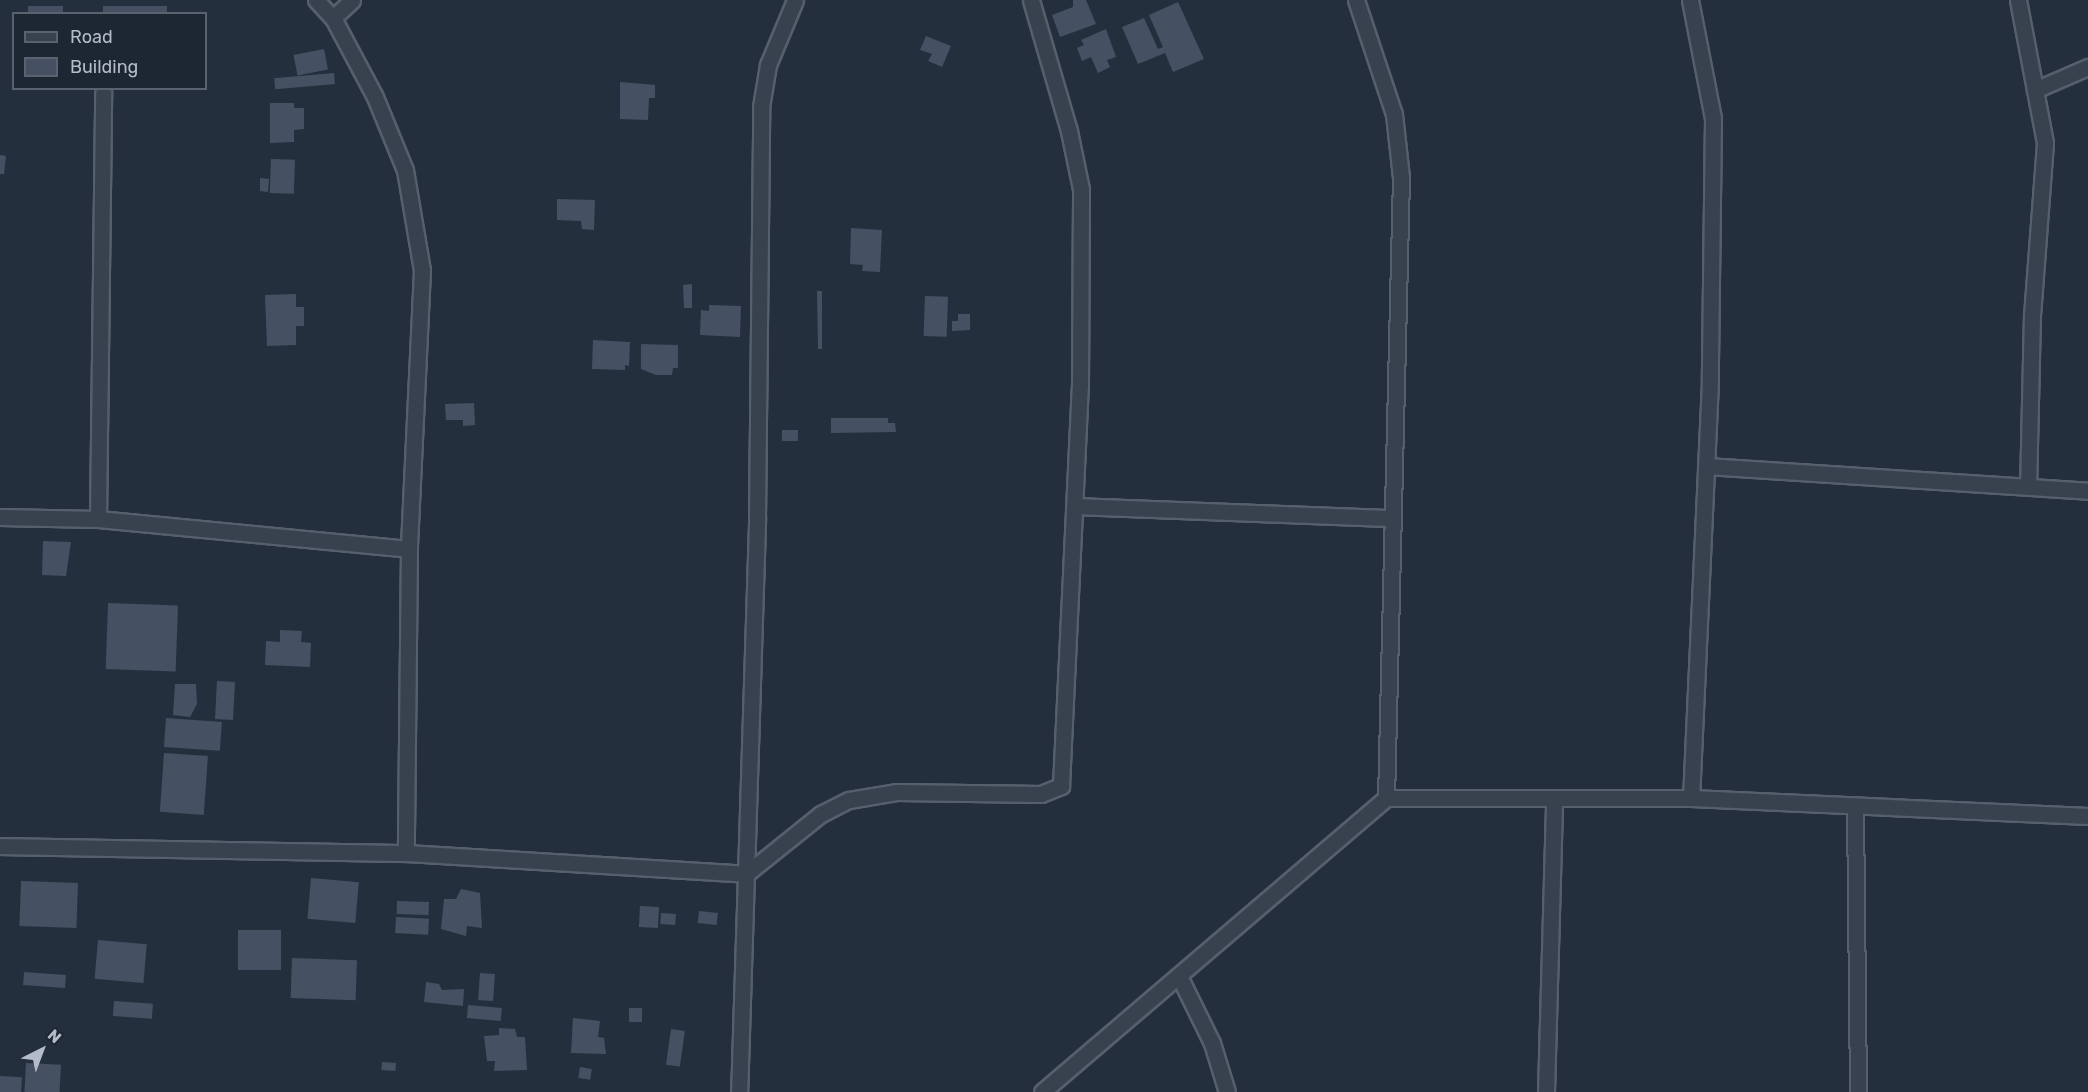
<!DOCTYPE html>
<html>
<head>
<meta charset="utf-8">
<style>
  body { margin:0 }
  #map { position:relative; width:2088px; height:1092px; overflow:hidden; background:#242f3e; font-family:Rubik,sans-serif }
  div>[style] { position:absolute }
  .building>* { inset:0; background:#455162; transform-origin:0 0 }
  .roads { filter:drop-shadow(2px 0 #565f6c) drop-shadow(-2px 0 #565f6c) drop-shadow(0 2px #565f6c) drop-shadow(0 -2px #565f6c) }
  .street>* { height:15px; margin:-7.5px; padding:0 7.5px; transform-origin:7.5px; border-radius:7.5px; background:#38414e }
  span { translate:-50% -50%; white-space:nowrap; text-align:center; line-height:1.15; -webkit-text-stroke:5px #1d2633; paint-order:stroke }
  .legend { position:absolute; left:12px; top:12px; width:195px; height:78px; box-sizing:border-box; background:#1d2633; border:2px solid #59626f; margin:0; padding:8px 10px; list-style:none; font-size:18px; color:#b4bcc9 }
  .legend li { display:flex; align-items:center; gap:12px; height:30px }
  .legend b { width:30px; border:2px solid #59626f }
  .north { position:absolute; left:12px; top:1020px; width:60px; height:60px; -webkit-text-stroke:4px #1d2633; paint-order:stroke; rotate:42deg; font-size:16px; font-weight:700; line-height:24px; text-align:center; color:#b4bcc9 }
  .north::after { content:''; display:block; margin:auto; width:21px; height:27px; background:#b4bcc9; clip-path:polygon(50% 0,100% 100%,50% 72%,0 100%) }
</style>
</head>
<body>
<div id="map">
  <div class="building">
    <div style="clip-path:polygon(1073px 0,1086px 0,1096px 24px,1060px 37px,1052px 15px,1073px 7px)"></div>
    <div style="clip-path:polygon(1178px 2px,1204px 59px,1173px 72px,1165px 53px,1138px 64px,1122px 27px,1144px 18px,1158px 49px,1163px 47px,1149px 15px)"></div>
    <div style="left:28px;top:6px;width:35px;height:8px"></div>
    <div style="left:103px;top:6px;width:64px;height:8px"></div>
    <div style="clip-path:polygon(1106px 29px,1116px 57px,1107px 60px,1110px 67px,1098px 73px,1091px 57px,1082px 61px,1077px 48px,1084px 45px,1081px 40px)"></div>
    <div style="clip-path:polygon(926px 36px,951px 46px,942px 67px,928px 61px,932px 54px,920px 50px)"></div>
    <div style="left:324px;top:49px;width:21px;height:31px;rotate:79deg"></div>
    <div style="left:334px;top:73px;width:11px;height:60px;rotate:85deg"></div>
    <div style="clip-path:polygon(620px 82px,655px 85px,655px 98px,649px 98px,648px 120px,620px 119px)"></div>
    <div style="clip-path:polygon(270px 103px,294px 103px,294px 108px,304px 108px,304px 129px,294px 130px,294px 142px,270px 143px)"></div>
    <div style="clip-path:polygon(0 155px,6px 156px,4px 174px,0 174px)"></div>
    <div style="left:271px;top:159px;width:24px;height:34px;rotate:2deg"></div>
    <div style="clip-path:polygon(260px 178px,269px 179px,268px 192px,260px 191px)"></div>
    <div style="clip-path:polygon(557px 199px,595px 200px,594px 230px,582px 229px,581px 221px,557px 220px)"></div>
    <div style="clip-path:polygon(851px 228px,882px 230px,880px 272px,862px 271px,863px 265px,850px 264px)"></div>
    <div style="clip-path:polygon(692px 284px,692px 308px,684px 308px,683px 285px)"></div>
    <div style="clip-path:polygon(817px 291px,822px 291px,822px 349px,818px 349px)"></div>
    <div style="clip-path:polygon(296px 294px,296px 307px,304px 307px,304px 326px,296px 326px,296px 345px,267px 346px,265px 295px)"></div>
    <div style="left:925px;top:296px;width:23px;height:40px;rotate:2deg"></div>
    <div style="clip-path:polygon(709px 305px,741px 306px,740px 337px,700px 335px,701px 310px,709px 311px)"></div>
    <div style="clip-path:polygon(958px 314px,970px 314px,970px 330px,952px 331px,952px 321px,958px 321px)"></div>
    <div style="clip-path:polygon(593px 340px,630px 342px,629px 366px,625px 365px,625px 370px,592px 369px)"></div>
    <div style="clip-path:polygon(641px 344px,678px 345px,678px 368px,673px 368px,672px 375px,656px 375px,641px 369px)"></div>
    <div style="clip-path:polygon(474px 403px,475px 425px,463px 426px,463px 420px,446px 420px,445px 404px)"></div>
    <div style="clip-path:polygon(831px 418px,888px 418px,888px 423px,895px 423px,896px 432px,831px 433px)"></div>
    <div style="left:782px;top:430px;width:16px;height:11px"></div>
    <div style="clip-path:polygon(43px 541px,71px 542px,66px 576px,42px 575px)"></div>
    <div style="left:108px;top:603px;width:70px;height:66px;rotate:2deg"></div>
    <div style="clip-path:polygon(280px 630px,302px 631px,301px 642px,311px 643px,310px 667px,265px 665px,266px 641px,280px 642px)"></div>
    <div style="left:217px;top:681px;width:18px;height:38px;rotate:3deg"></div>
    <div style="clip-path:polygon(175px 684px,196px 684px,197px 704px,190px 717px,173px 715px)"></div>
    <div style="left:166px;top:718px;width:56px;height:29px;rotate:4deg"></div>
    <div style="left:164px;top:753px;width:44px;height:59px;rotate:4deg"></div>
    <div style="left:311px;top:878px;width:48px;height:41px;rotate:5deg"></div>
    <div style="left:21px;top:881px;width:57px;height:45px;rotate:2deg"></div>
    <div style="clip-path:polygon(461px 889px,480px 893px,482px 928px,467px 926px,466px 936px,441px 929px,444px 899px,456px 899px)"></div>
    <div style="left:397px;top:901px;width:32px;height:13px;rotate:2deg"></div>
    <div style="left:640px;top:906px;width:19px;height:21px;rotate:3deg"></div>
    <div style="left:699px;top:911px;width:19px;height:12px;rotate:6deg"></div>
    <div style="left:661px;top:913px;width:15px;height:11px;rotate:4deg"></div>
    <div style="left:396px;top:917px;width:33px;height:16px;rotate:3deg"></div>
    <div style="left:238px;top:930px;width:43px;height:40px"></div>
    <div style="left:98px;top:940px;width:49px;height:39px;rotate:5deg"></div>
    <div style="left:292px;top:958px;width:65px;height:40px;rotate:2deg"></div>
    <div style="left:24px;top:972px;width:42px;height:13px;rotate:4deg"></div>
    <div style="left:480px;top:973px;width:15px;height:27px;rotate:4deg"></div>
    <div style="clip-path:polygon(426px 982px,439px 984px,442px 990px,464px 989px,463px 1006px,424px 1002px)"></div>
    <div style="left:114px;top:1001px;width:39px;height:15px;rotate:4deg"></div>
    <div style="left:468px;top:1005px;width:34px;height:13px;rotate:5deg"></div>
    <div style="left:629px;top:1008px;width:13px;height:14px"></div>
    <div style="clip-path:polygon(573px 1018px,600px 1021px,598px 1037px,604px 1038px,606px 1054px,571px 1053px)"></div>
    <div style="clip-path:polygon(499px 1028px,515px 1029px,517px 1037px,525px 1037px,527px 1070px,494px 1071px,495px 1061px,487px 1061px,484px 1036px,499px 1035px)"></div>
    <div style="left:671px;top:1029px;width:14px;height:36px;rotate:8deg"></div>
    <div style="left:382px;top:1062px;width:14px;height:8px;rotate:4deg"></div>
    <div style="left:26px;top:1063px;width:35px;height:29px;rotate:3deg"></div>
    <div style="left:580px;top:1067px;width:12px;height:11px;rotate:9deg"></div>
    <div style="left:0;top:1076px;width:22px;height:16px;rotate:3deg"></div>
  </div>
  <div class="roads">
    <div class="street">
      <div style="left:316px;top:0;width:25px;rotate:47deg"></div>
      <div style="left:333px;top:18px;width:89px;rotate:62deg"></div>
      <div style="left:375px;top:97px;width:79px;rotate:67.7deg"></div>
      <div style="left:405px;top:170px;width:101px;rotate:80.4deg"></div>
      <div style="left:422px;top:270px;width:279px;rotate:92.7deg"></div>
      <div style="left:409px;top:549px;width:304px;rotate:90.6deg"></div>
      <div style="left:1356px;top:0;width:120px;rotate:71.6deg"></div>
      <div style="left:1394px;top:114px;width:63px;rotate:83.7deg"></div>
      <div style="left:1401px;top:177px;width:621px;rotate:91.38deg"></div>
      <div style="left:1690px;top:0;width:120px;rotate:79deg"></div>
      <div style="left:1713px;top:118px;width:263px;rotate:90.7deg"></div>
      <div style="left:1710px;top:381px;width:417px;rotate:92.6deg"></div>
      <div style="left:2018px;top:0;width:146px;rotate:79.3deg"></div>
      <div style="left:2045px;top:143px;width:171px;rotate:94.3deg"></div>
      <div style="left:2032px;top:314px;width:173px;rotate:91.3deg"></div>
      <div style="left:333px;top:18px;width:26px;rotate:-43deg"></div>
      <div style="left:2035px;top:90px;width:58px;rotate:-23.5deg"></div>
      <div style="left:1706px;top:466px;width:383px;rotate:3.7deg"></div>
      <div style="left:1075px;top:506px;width:318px;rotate:2.2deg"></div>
      <div style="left:0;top:517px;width:98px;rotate:1.2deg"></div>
      <div style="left:98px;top:519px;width:312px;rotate:5.5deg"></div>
      <div style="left:98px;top:519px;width:426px;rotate:-89.3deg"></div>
      <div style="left:1855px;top:806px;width:286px;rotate:89.4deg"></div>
      <div style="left:0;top:846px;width:406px;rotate:1deg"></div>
      <div style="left:406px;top:853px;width:341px;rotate:3.5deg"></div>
      <div style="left:746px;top:874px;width:218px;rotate:91.8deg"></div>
      <div style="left:746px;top:874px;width:96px;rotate:-38.7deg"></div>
      <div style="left:821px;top:814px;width:31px;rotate:-27deg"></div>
      <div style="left:849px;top:800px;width:49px;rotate:-9.5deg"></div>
      <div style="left:897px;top:792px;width:144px;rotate:0.8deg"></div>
      <div style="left:1041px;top:794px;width:22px;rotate:-22deg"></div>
      <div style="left:1061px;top:786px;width:400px;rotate:-87.3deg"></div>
      <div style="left:1080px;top:386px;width:197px;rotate:-89.7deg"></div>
      <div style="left:1081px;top:189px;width:59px;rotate:-101.7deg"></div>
      <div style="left:1069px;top:131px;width:136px;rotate:-106.2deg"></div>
      <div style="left:746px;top:874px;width:357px;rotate:-88.2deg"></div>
      <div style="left:757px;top:517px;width:410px;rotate:-89.4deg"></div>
      <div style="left:761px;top:107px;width:43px;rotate:-80.5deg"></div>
      <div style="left:768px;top:65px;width:70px;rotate:-67.4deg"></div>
      <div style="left:1179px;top:976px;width:75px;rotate:63.8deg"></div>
      <div style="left:1212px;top:1043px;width:51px;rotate:73deg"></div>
      <div style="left:1042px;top:1092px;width:453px;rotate:-40.5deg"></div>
      <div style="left:1386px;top:798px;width:305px"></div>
      <div style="left:1691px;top:798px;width:397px;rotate:2.6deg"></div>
      <div style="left:1546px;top:1092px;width:294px;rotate:-88.4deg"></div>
    </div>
  </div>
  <ul class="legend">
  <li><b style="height:8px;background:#38414e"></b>Road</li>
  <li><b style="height:16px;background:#455162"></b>Building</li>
  </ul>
  <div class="north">N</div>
</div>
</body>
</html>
